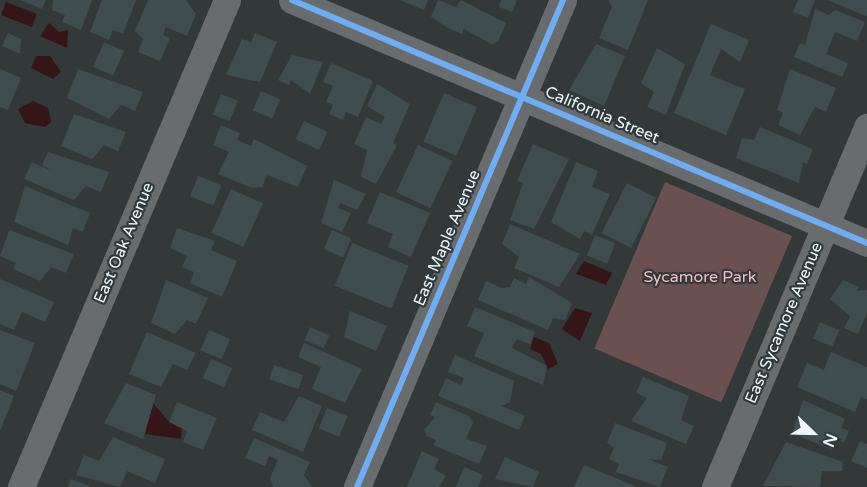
<!DOCTYPE html>
<html>
<head>
<meta charset="utf-8">
<style>
  body { margin:0 }
  #map { position:relative; width:867px; height:487px; overflow:hidden; background:#333839; font-family:"Varela Round",sans-serif }
  div>[style] { position:absolute }
  .green>* { inset:0; background:#6b5052; transform-origin:0 0 }
  .water>* { inset:0; background:#361519; transform-origin:0 0 }
  .building>* { inset:0; background:#404d4f; transform-origin:0 0 }
  .minor>* { height:27px; margin:-13.5px; padding:0 13.5px; transform-origin:13.5px; border-radius:13.5px; background:#696c6c }
  .cycleway>* { height:6px; margin:-3px; padding:0 3px; transform-origin:3px; border-radius:3px; background:#6dadf4 }
  span { translate:-50% -50%; white-space:nowrap; text-align:center; line-height:1.15; -webkit-text-stroke:4.5px #303a3c; paint-order:stroke }
  .street-label { font-size:16px; color:#eff6f7 }
  .park-label { font-size:16px; color:#fabcc0 }
  .north { position:absolute; left:783px; top:403px; width:60px; height:60px; -webkit-text-stroke:4px #303a3c; paint-order:stroke; rotate:113deg; font-size:16px; font-weight:700; line-height:24px; text-align:center; color:#eff6f7 }
  .north::after { content:''; display:block; margin:auto; width:21px; height:27px; background:#eff6f7; clip-path:polygon(50% 0,100% 100%,50% 72%,0 100%) }
</style>
</head>
<body>
<div id="map">
  <div class="green">
    <div style="left:665px;top:182px;width:138px;height:181px;rotate:23deg"></div>
  </div>
  <div class="water">
    <div style="left:6px;top:2px;width:33px;height:14px;rotate:21deg"></div>
    <div style="clip-path:polygon(49px 23px,59px 32px,68px 30px,67px 48px,40px 36px)"></div>
    <div style="clip-path:polygon(36px 56px,50px 56px,61px 72px,53px 79px,31px 68px)"></div>
    <div style="clip-path:polygon(33px 101px,48px 108px,51px 122px,45px 127px,25px 123px,18px 109px)"></div>
    <div style="clip-path:polygon(584px 261px,612px 273px,606px 285px,576px 274px)"></div>
    <div style="clip-path:polygon(575px 308px,592px 313px,580px 341px,562px 329px)"></div>
    <div style="clip-path:polygon(534px 337px,549px 343px,558px 364px,548px 369px,541px 354px,530px 349px)"></div>
    <div style="clip-path:polygon(153px 403px,169px 422px,182px 427px,181px 439px,145px 434px)"></div>
  </div>
  <div class="building">
    <div style="clip-path:polygon(20px 0,46px 0,42px 9px)"></div>
    <div style="clip-path:polygon(53px 0,92px 0,81px 30px,62px 22px,65px 15px,52px 10px)"></div>
    <div style="clip-path:polygon(102px 0,136px 0,123px 34px,113px 30px,109px 40px,90px 32px)"></div>
    <div style="clip-path:polygon(148px 0,186px 0,196px 14px,187px 36px,166px 27px,163px 35px,170px 38px,160px 61px,138px 52px,143px 39px,135px 31px)"></div>
    <div style="clip-path:polygon(400px 0,428px 0,424px 10px)"></div>
    <div style="clip-path:polygon(438px 0,456px 7px,461px 0,506px 23px,499px 40px,493px 45px,464px 29px,462px 34px,448px 28px,431px 17px)"></div>
    <div style="clip-path:polygon(501px 0,517px 0,512px 12px,499px 7px)"></div>
    <div style="clip-path:polygon(608px 0,648px 0,628px 50px,599px 38px,612px 7px)"></div>
    <div style="clip-path:polygon(798px 0,815px 0,808px 18px,793px 12px)"></div>
    <div style="clip-path:polygon(827px 0,867px 0,867px 16px,861px 14px)"></div>
    <div style="clip-path:polygon(815px 9px,829px 15px,835px 10px,865px 22px,857px 41px,835px 32px,826px 54px,848px 63px,842px 77px,794px 57px,800px 43px,805px 45px)"></div>
    <div style="clip-path:polygon(711px 24px,749px 40px,740px 62px,721px 49px,710px 75px,745px 89px,726px 135px,674px 113px)"></div>
    <div style="clip-path:polygon(8px 33px,21px 39px,20px 54px,2px 46px)"></div>
    <div style="clip-path:polygon(255px 33px,277px 42px,260px 82px,226px 75px,242px 39px,251px 42px)"></div>
    <div style="left:104px;top:42px;width:22px;height:27px;rotate:24deg"></div>
    <div style="clip-path:polygon(596px 44px,625px 56px,604px 106px,569px 90px)"></div>
    <div style="clip-path:polygon(657px 48px,685px 64px,666px 115px,647px 107px,654px 92px,641px 83px)"></div>
    <div style="clip-path:polygon(292px 55px,323px 62px,310px 94px,291px 80px,289px 85px,278px 80px)"></div>
    <div style="clip-path:polygon(331px 63px,373px 81px,358px 117px,346px 112px,343px 120px,329px 114px,333px 105px,326px 102px,333px 86px,323px 82px)"></div>
    <div style="clip-path:polygon(0 69px,21px 78px,8px 110px,0 107px)"></div>
    <div style="clip-path:polygon(78px 69px,143px 92px,135px 111px,121px 105px,109px 119px,67px 98px)"></div>
    <div style="clip-path:polygon(790px 69px,836px 88px,826px 112px,815px 107px,800px 135px,778px 125px,783px 113px,777px 110px)"></div>
    <div style="clip-path:polygon(377px 84px,410px 104px,393px 143px,397px 145px,376px 184px,361px 177px,367px 150px,354px 144px,366px 117px,381px 124px,385px 117px,367px 106px)"></div>
    <div style="left:261px;top:91px;width:21px;height:21px;rotate:23deg"></div>
    <div style="left:444px;top:93px;width:36px;height:53px;rotate:23deg"></div>
    <div style="left:221px;top:94px;width:18px;height:22px;rotate:22deg"></div>
    <div style="clip-path:polygon(74px 114px,126px 132px,118px 151px,104px 145px,92px 159px,61px 146px)"></div>
    <div style="left:304px;top:121px;width:26px;height:20px;rotate:25deg"></div>
    <div style="clip-path:polygon(221px 125px,240px 133px,237px 140px,251px 146px,254px 139px,307px 166px,298px 187px,267px 175px,262px 187px,252px 188px,218px 174px,229px 152px,213px 145px)"></div>
    <div style="clip-path:polygon(760px 127px,813px 149px,807px 164px,803px 162px,799px 183px,736px 158px,742px 138px,754px 140px)"></div>
    <div style="clip-path:polygon(533px 144px,569px 159px,534px 229px,510px 220px,523px 183px,517px 181px)"></div>
    <div style="left:418px;top:145px;width:38px;height:52px;rotate:25deg"></div>
    <div style="clip-path:polygon(48px 152px,109px 172px,101px 192px,86px 186px,74px 200px,24px 179px,32px 162px,54px 172px,42px 165px)"></div>
    <div style="clip-path:polygon(576px 162px,598px 171px,592px 187px,610px 194px,592px 235px,584px 231px,580px 239px,551px 222px)"></div>
    <div style="left:198px;top:176px;width:25px;height:22px;rotate:21deg"></div>
    <div style="clip-path:polygon(334px 180px,366px 194px,357px 210px,340px 203px,338px 208px,351px 213px,342px 232px,321px 223px)"></div>
    <div style="left:627px;top:183px;width:33px;height:56px;rotate:27deg"></div>
    <div style="clip-path:polygon(25px 186px,90px 213px,83px 232px,73px 228px,68px 245px,14px 222px)"></div>
    <div style="left:231px;top:189px;width:35px;height:48px;rotate:24deg"></div>
    <div style="clip-path:polygon(380px 192px,430px 213px,411px 257px,388px 247px,393px 234px,367px 223px)"></div>
    <div style="clip-path:polygon(510px 224px,580px 254px,559px 287px,514px 268px,519px 257px,502px 244px)"></div>
    <div style="clip-path:polygon(177px 228px,215px 241px,211px 250px,237px 261px,222px 297px,190px 283px,194px 272px,182px 267px,187px 256px,170px 248px)"></div>
    <div style="clip-path:polygon(9px 230px,74px 254px,66px 273px,51px 267px,40px 281px,13px 269px,16px 263px,0 256px)"></div>
    <div style="left:332px;top:230px;width:21px;height:21px;rotate:23deg"></div>
    <div style="left:595px;top:235px;width:22px;height:22px;rotate:22deg"></div>
    <div style="left:352px;top:243px;width:61px;height:46px;rotate:22deg"></div>
    <div style="clip-path:polygon(529px 277px,572px 303px,565px 320px,553px 318px,548px 330px,478px 300px,486px 281px,502px 288px,510px 287px,514px 278px,526px 284px)"></div>
    <div style="clip-path:polygon(0 279px,54px 302px,45px 322px,22px 312px,14px 330px,0 324px)"></div>
    <div style="clip-path:polygon(166px 280px,208px 298px,196px 324px,187px 320px,175px 334px,151px 323px)"></div>
    <div style="clip-path:polygon(843px 280px,859px 287px,857px 291px,867px 290px,867px 313px,858px 334px,844px 328px,850px 316px,830px 299px)"></div>
    <div style="clip-path:polygon(475px 307px,535px 332px,530px 344px,517px 339px,512px 348px,547px 366px,543px 385px,474px 356px,484px 333px,467px 326px)"></div>
    <div style="clip-path:polygon(350px 311px,387px 326px,376px 351px,344px 337px)"></div>
    <div style="left:820px;top:322px;width:21px;height:18px;rotate:23deg"></div>
    <div style="left:310px;top:327px;width:21px;height:14px;rotate:23deg"></div>
    <div style="clip-path:polygon(0 330px,35px 343px,16px 391px,0 384px)"></div>
    <div style="left:209px;top:330px;width:23px;height:22px;rotate:23deg"></div>
    <div style="clip-path:polygon(147px 332px,196px 353px,187px 370px,173px 364px,161px 387px,129px 374px)"></div>
    <div style="clip-path:polygon(304px 343px,362px 369px,345px 403px,312px 389px,321px 367px,298px 357px)"></div>
    <div style="clip-path:polygon(831px 352px,867px 367px,867px 399px,861px 397px,855px 412px,797px 387px,807px 363px,824px 370px)"></div>
    <div style="clip-path:polygon(455px 355px,514px 381px,510px 402px,502px 406px,525px 416px,519px 430px,438px 396px,446px 378px,461px 385px,464px 378px,448px 372px)"></div>
    <div style="left:211px;top:359px;width:23px;height:21px;rotate:23deg"></div>
    <div style="left:274px;top:365px;width:31px;height:15px;rotate:19deg"></div>
    <div style="clip-path:polygon(643px 377px,689px 396px,681px 420px,694px 426px,686px 444px,631px 421px,647px 398px,636px 393px)"></div>
    <div style="clip-path:polygon(126px 383px,156px 395px,143px 439px,104px 423px)"></div>
    <div style="clip-path:polygon(0 390px,14px 396px,0 431px)"></div>
    <div style="clip-path:polygon(299px 396px,322px 406px,303px 452px,252px 430px,260px 412px,284px 422px)"></div>
    <div style="clip-path:polygon(803px 400px,845px 419px,841px 428px,849px 431px,844px 443px,837px 439px,832px 450px,792px 433px)"></div>
    <div style="clip-path:polygon(177px 402px,217px 418px,203px 450px,183px 442px,187px 431px,169px 422px)"></div>
    <div style="clip-path:polygon(436px 402px,469px 416px,473px 422px,466px 439px,487px 446px,479px 464px,433px 445px,436px 440px,427px 436px,424px 430px,435px 417px,430px 415px)"></div>
    <div style="left:327px;top:408px;width:22px;height:22px;rotate:22deg"></div>
    <div style="clip-path:polygon(615px 423px,667px 443px,661px 460px,648px 459px,668px 467px,660px 487px,616px 472px,619px 464px,609px 459px,614px 448px,607px 443px)"></div>
    <div style="clip-path:polygon(113px 437px,165px 459px,155px 483px,127px 471px,120px 487px,76px 475px,84px 455px,99px 461px)"></div>
    <div style="clip-path:polygon(254px 438px,310px 462px,304px 475px,312px 487px,273px 487px,270px 478px,278px 460px,269px 456px,265px 466px,245px 458px)"></div>
    <div style="clip-path:polygon(860px 441px,867px 444px,867px 468px,851px 461px)"></div>
    <div style="clip-path:polygon(786px 442px,843px 462px,842px 471px,822px 471px,820px 487px,763px 486px)"></div>
    <div style="clip-path:polygon(422px 451px,439px 459px,434px 469px,446px 476px,439px 487px,407px 487px)"></div>
    <div style="clip-path:polygon(505px 457px,539px 472px,533px 487px,495px 479px)"></div>
    <div style="clip-path:polygon(584px 465px,637px 487px,574px 487px)"></div>
    <div style="clip-path:polygon(464px 467px,483px 475px,478px 487px,456px 487px)"></div>
    <div style="clip-path:polygon(71px 479px,91px 487px,68px 487px)"></div>
  </div>
  <div class="minor">
    <div style="left:292px;top:0;width:624px;rotate:22.91deg"></div>
    <div style="left:21px;top:487px;width:529px;rotate:-67.07deg"></div>
    <div style="left:357px;top:487px;width:529px;rotate:-67.07deg"></div>
    <div style="left:715px;top:487px;width:391px;rotate:-67.1deg"></div>
  </div>
  <div class="cycleway">
    <div style="left:292px;top:0;width:624px;rotate:22.91deg"></div>
    <div style="left:357px;top:487px;width:529px;rotate:-67.07deg"></div>
  </div>
  <div class="street-label">
    <span style="left:602px;top:115px;rotate:23deg">California Street</span>
    <span style="left:447px;top:238px;rotate:-67deg">East Maple Avenue</span>
    <span style="left:124px;top:243px;rotate:-67deg">East Oak Avenue</span>
    <span style="left:784px;top:323px;rotate:-67deg">East Sycamore Avenue</span>
  </div>
  <div class="park-label">
    <span style="left:700px;top:277px">Sycamore Park</span>
  </div>
  <div class="north">N</div>
</div>
</body>
</html>
